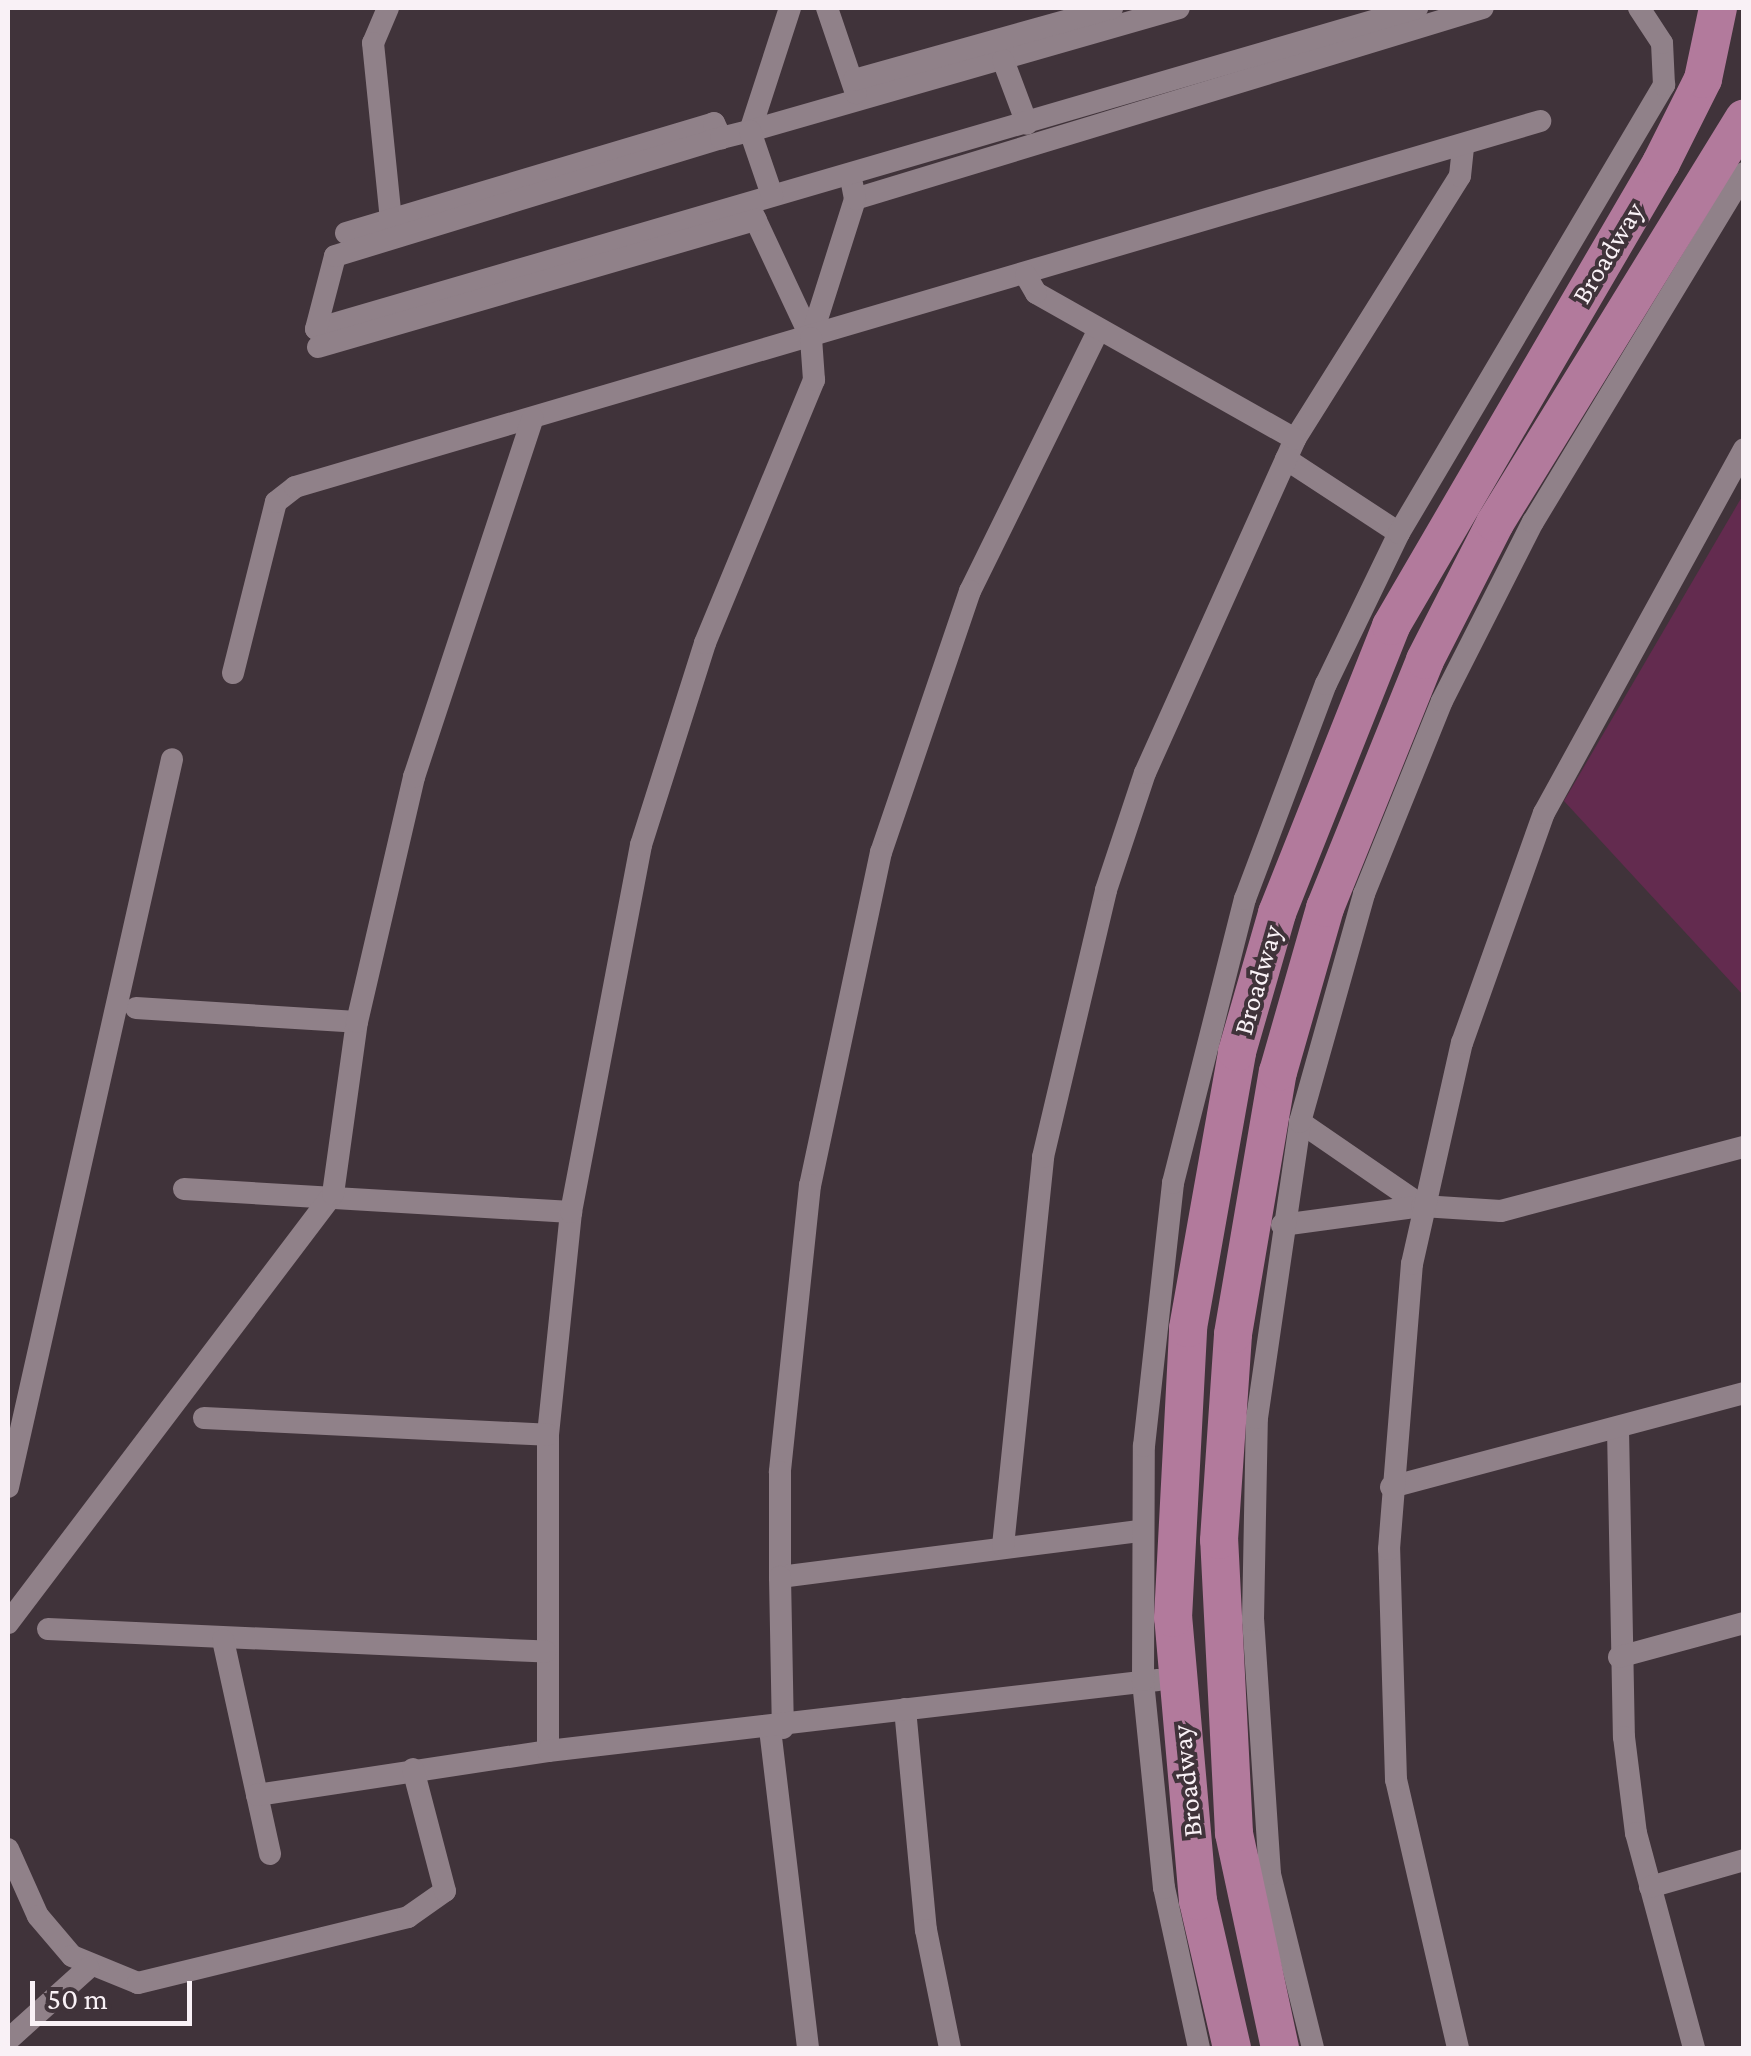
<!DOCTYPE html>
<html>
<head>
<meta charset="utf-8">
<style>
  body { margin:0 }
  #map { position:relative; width:1751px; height:2056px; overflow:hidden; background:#40333a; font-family:"Crimson Pro",serif }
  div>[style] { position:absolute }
  .green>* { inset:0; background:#632b4f }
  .street>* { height:22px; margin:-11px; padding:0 11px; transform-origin:11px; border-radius:11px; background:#908189 }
  .primary>* { height:38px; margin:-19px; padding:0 19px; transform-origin:19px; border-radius:19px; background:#b27a9c }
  span { translate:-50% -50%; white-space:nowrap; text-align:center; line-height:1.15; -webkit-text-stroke:8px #40333a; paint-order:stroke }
  .street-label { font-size:28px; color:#f9f1f6 }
  .frame { position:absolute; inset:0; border:10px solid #f9f1f6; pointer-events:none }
  .scale { position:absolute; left:30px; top:1981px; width:162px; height:45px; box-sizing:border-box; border:5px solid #f9f1f6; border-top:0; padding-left:12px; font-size:30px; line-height:35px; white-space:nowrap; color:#f9f1f6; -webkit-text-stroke:8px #40333a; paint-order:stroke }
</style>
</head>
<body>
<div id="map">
  <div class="green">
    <div style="clip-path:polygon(1743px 495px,1743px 995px,1564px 801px)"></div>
  </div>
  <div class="street">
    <div style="left:388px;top:8px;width:38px;rotate:113deg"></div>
    <div style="left:373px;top:43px;width:178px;rotate:84.2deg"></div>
    <div style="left:790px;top:8px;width:129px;rotate:108deg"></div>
    <div style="left:750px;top:131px;width:446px;rotate:-16deg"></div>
    <div style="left:827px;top:8px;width:90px;rotate:71.2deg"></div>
    <div style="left:1003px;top:60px;width:68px;rotate:69.4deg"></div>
    <div style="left:854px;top:80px;width:268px;rotate:-15.6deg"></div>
    <div style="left:855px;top:199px;width:656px;rotate:-16.92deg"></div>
    <div style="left:751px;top:210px;width:141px;rotate:64.9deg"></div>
    <div style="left:811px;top:338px;width:146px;rotate:-72.4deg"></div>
    <div style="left:855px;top:199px;width:15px;rotate:-101deg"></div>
    <div style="left:346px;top:233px;width:384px;rotate:-16.6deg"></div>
    <div style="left:714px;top:123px;width:17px;rotate:65deg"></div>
    <div style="left:316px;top:329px;width:1147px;rotate:-16.25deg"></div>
    <div style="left:316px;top:329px;width:75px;rotate:-75.4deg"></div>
    <div style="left:335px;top:256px;width:404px;rotate:-17deg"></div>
    <div style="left:721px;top:138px;width:30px;rotate:-14deg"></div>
    <div style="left:750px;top:131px;width:68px;rotate:71deg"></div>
    <div style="left:1099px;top:329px;width:292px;rotate:116.2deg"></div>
    <div style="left:970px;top:591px;width:276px;rotate:108.8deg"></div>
    <div style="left:881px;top:852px;width:340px;rotate:102deg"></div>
    <div style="left:810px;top:1185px;width:289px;rotate:96deg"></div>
    <div style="left:780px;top:1472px;width:105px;rotate:90deg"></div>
    <div style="left:780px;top:1577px;width:362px;rotate:-7.3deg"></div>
    <div style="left:318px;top:347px;width:456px;rotate:-16.2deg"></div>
    <div style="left:1295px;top:439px;width:310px;rotate:-57.9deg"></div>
    <div style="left:1460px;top:176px;width:31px;rotate:-84deg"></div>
    <div style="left:1286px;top:459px;width:135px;rotate:33.2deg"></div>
    <div style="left:233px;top:673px;width:176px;rotate:-75.9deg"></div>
    <div style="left:276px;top:502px;width:24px;rotate:-38deg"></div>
    <div style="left:295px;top:487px;width:1298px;rotate:-16.38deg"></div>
    <div style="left:136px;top:1008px;width:221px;rotate:3.6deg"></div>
    <div style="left:1300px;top:1122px;width:148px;rotate:34.5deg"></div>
    <div style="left:184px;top:1189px;width:388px;rotate:3.4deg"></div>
    <div style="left:571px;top:1212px;width:224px;rotate:95.9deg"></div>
    <div style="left:548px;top:1435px;width:316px;rotate:90deg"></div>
    <div style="left:571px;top:1212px;width:374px;rotate:-79.2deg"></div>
    <div style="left:641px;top:845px;width:212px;rotate:-72.4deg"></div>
    <div style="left:705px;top:643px;width:285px;rotate:-67.5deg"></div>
    <div style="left:814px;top:380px;width:42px;rotate:-94.1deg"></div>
    <div style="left:1282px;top:1225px;width:141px;rotate:-7.7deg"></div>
    <div style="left:1422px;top:1206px;width:79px;rotate:3.6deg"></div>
    <div style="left:1501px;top:1211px;width:251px;rotate:-14.8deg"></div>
    <div style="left:204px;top:1418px;width:344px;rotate:2.8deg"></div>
    <div style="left:1618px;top:1429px;width:308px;rotate:88.9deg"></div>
    <div style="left:1624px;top:1737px;width:97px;rotate:82.9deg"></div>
    <div style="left:1636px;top:1833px;width:223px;rotate:74.9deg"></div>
    <div style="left:8px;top:1487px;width:746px;rotate:-77.3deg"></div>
    <div style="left:1391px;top:1487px;width:365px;rotate:-14.9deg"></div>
    <div style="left:1003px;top:1546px;width:391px;rotate:-84.1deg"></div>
    <div style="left:1043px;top:1157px;width:274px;rotate:-76.7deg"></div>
    <div style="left:1106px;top:890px;width:123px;rotate:-71.6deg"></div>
    <div style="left:1145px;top:773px;width:366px;rotate:-65.8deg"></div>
    <div style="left:1295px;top:439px;width:297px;rotate:-150.6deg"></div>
    <div style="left:1036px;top:293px;width:20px;rotate:-120deg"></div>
    <div style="left:780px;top:1577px;width:151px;rotate:88.9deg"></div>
    <div style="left:8px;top:1623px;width:538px;rotate:-52.85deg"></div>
    <div style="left:333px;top:1194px;width:174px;rotate:-82.1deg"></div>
    <div style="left:357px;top:1022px;width:252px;rotate:-76.9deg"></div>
    <div style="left:414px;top:777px;width:378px;rotate:-71.7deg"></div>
    <div style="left:48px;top:1629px;width:498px;rotate:2.6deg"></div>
    <div style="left:223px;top:1640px;width:219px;rotate:77.6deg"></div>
    <div style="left:1619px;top:1657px;width:130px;rotate:-15.2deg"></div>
    <div style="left:905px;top:1709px;width:222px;rotate:84.6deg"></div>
    <div style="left:926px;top:1930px;width:120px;rotate:78.5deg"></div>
    <div style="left:770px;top:1729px;width:321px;rotate:83.2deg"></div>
    <div style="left:257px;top:1795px;width:294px;rotate:-8.6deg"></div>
    <div style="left:548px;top:1751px;width:614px;rotate:-6.64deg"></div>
    <div style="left:8px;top:1849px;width:73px;rotate:65.9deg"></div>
    <div style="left:38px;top:1916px;width:52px;rotate:49.6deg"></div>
    <div style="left:72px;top:1956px;width:71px;rotate:22.2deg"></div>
    <div style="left:138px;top:1983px;width:278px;rotate:-13.7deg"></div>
    <div style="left:408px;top:1917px;width:45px;rotate:-35.1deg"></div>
    <div style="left:445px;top:1891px;width:126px;rotate:-104.7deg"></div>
    <div style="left:1650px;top:1887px;width:98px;rotate:-16deg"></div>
    <div style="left:8px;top:2040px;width:108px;rotate:-42deg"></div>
    <div style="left:1199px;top:2048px;width:164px;rotate:-102.3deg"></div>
    <div style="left:1164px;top:1888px;width:209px;rotate:-95.8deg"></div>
    <div style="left:1143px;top:1680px;width:234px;rotate:-89.8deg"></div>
    <div style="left:1144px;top:1446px;width:265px;rotate:-83.7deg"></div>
    <div style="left:1173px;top:1183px;width:293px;rotate:-75.8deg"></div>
    <div style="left:1245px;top:899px;width:230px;rotate:-69.4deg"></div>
    <div style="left:1326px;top:684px;width:168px;rotate:-64.2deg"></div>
    <div style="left:1399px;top:533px;width:521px;rotate:-59.39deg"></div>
    <div style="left:1664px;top:85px;width:42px;rotate:-92.7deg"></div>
    <div style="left:1662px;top:43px;width:42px;rotate:-123.3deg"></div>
    <div style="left:1313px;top:2048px;width:179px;rotate:-103.9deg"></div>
    <div style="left:1270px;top:1874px;width:255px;rotate:-93.8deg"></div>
    <div style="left:1253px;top:1620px;width:202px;rotate:-88.9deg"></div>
    <div style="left:1257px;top:1418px;width:299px;rotate:-81.7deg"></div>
    <div style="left:1300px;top:1122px;width:237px;rotate:-74.3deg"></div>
    <div style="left:1364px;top:894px;width:208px;rotate:-68deg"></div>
    <div style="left:1442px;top:701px;width:201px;rotate:-63.1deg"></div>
    <div style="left:1533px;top:522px;width:408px;rotate:-58.8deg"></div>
    <div style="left:1458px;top:2048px;width:275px;rotate:-103deg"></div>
    <div style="left:1396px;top:1780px;width:231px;rotate:-91.7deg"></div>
    <div style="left:1389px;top:1549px;width:286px;rotate:-85.4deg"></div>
    <div style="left:1412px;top:1264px;width:227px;rotate:-77.3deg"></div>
    <div style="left:1462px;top:1043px;width:244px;rotate:-70.4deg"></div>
    <div style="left:1544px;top:813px;width:415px;rotate:-61.2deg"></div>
  </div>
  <div class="primary">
    <div style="left:1232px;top:2048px;width:151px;rotate:-103deg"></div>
    <div style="left:1198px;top:1901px;width:284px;rotate:-95deg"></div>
    <div style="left:1173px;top:1618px;width:290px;rotate:-87deg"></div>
    <div style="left:1188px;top:1328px;width:280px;rotate:-79.9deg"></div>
    <div style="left:1237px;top:1052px;width:145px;rotate:-73.9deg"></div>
    <div style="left:1277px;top:913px;width:309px;rotate:-68.3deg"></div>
    <div style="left:1391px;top:626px;width:536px;rotate:-59.75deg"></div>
    <div style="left:1661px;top:163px;width:94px;rotate:-63.4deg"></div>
    <div style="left:1703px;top:79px;width:73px;rotate:-78.1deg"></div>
    <div style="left:1280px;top:2048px;width:220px;rotate:-102.1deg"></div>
    <div style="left:1234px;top:1833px;width:293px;rotate:-92.9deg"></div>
    <div style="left:1219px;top:1540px;width:206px;rotate:-86.1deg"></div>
    <div style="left:1233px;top:1334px;width:266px;rotate:-80.3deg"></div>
    <div style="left:1278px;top:1072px;width:171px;rotate:-74deg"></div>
    <div style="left:1325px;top:908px;width:267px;rotate:-68deg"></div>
    <div style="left:1425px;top:660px;width:154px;rotate:-62.9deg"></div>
    <div style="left:1495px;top:523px;width:475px;rotate:-58.4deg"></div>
  </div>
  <div class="street-label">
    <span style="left:1608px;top:253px;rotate:-59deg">Broadway</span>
    <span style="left:1258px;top:980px;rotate:-74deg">Broadway</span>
    <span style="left:1187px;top:1781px;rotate:-96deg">Broadway</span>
  </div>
  <div class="frame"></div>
  <div class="scale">50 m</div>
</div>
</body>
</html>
